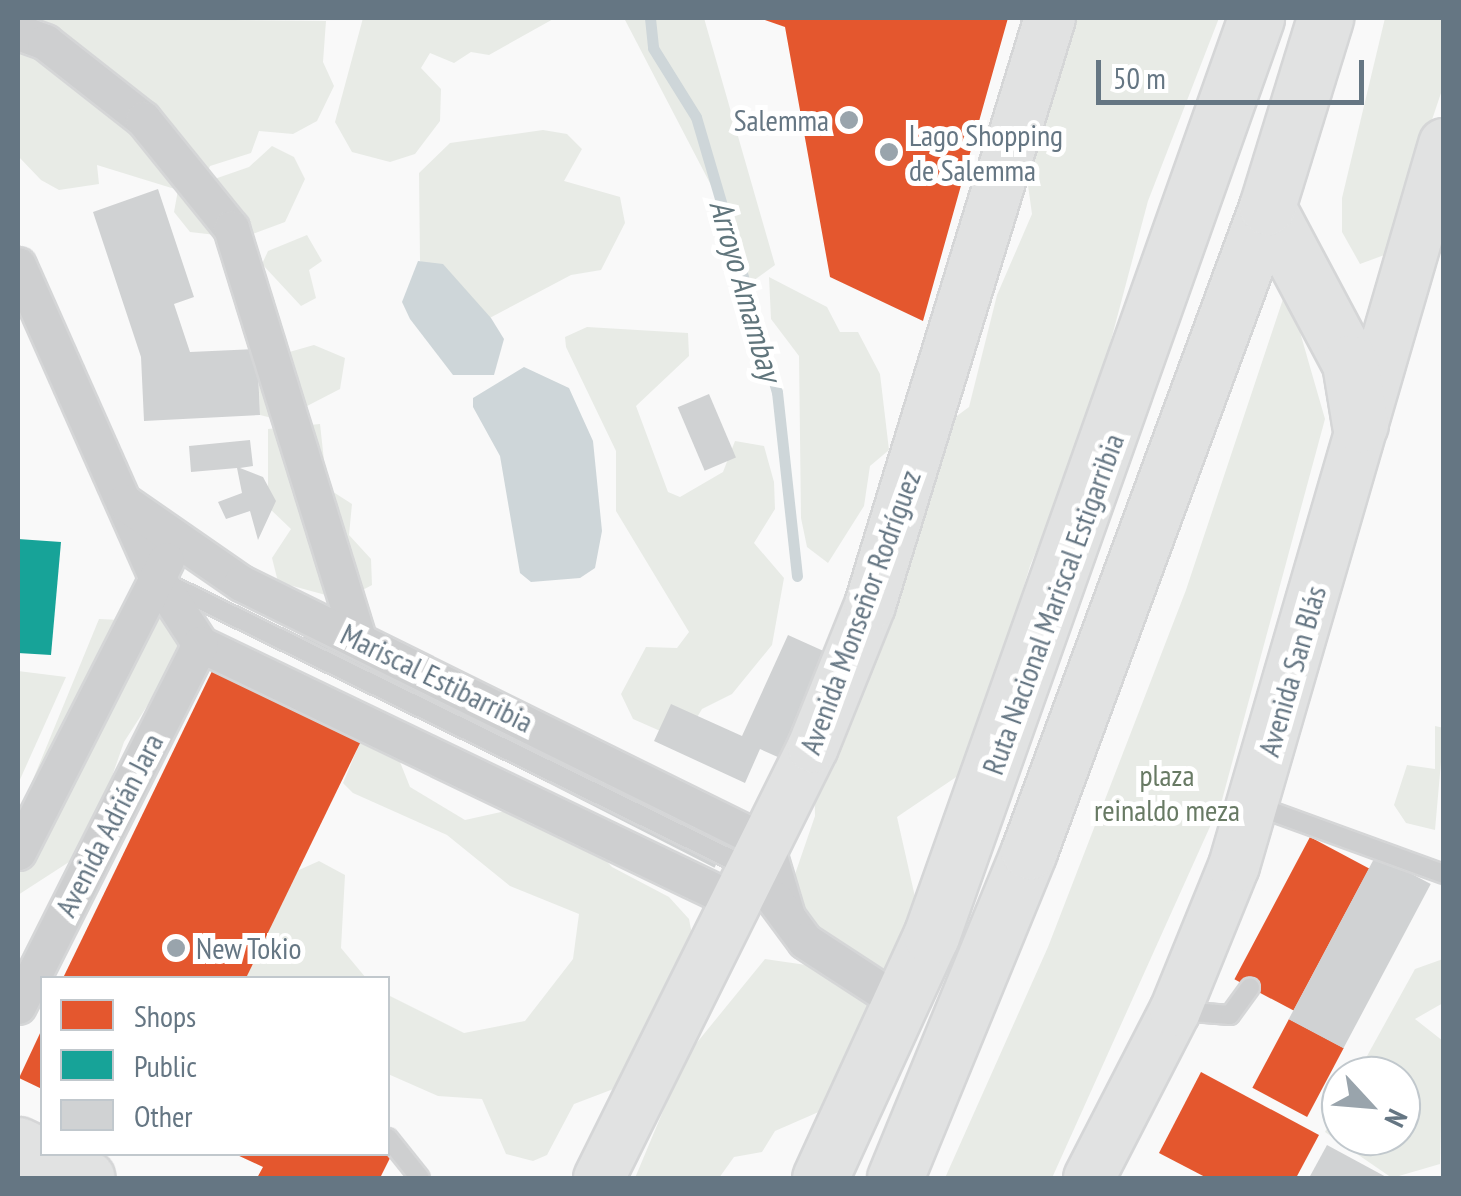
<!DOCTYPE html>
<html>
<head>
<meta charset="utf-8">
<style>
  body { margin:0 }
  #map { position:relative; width:1461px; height:1196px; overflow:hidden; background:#f9f9f9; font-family:"PT Sans Narrow",sans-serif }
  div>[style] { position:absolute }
  .green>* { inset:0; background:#e8ebe6 }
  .water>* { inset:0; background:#ced6d9 }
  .shops>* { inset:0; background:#e4572e; transform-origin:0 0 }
  .public>* { inset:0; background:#17a398 }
  .stream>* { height:11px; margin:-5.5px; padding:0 5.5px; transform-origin:5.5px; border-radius:5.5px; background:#ced6d9 }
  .building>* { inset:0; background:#d0d2d3; transform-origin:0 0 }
  .roads { filter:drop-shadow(2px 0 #d5d6d7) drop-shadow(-2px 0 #d5d6d7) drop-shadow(0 2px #d5d6d7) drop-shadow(0 -2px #d5d6d7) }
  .lane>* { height:18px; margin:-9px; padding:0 9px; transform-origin:9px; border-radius:9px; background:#cecfd0 }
  .street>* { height:35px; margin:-17.5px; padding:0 17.5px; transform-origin:17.5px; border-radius:17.5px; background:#cecfd0 }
  .secondary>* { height:50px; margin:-25px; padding:0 25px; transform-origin:25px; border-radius:25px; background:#e1e2e2 }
  .primary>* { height:55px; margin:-27.5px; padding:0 27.5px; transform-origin:27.5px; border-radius:27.5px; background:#e1e2e2 }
  .highway>* { height:55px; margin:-27.5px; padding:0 27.5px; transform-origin:27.5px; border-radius:27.5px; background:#e1e2e2 }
  .dots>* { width:28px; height:28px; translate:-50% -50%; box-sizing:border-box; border:5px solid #fff; border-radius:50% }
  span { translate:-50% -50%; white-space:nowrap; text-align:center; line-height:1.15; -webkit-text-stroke:10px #fff; paint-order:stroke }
  .poi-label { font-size:30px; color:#657683 }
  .right { translate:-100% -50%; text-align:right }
  .left { translate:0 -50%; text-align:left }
  .street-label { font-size:30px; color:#657683 }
  .park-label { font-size:30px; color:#687a64 }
  .water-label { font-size:32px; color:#60757c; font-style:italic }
  .frame { position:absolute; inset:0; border:20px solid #657683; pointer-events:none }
  .legend { position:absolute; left:40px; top:976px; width:350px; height:180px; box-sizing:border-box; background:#fff; border:2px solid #c1c8cd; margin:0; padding:12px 18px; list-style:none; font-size:30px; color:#657683 }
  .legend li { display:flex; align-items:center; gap:20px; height:50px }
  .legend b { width:50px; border:2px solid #c1c8cd }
  .north { position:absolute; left:1321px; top:1056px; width:100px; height:100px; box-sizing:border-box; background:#fff; border:2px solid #c1c8cd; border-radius:50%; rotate:116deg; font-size:28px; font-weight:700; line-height:40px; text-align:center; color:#657683 }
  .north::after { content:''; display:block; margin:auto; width:35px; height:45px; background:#99a4ac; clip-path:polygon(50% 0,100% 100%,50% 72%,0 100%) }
  .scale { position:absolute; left:1096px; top:60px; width:268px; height:45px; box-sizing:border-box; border:5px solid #657683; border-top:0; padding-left:12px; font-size:30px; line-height:35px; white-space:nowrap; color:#657683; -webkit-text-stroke:8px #fff; paint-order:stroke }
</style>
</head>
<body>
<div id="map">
  <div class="green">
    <div style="clip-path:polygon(42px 18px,326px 21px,323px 62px,334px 86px,317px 121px,293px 134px,259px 131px,251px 153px,210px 166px,203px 183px,249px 167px,272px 146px,294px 157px,305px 179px,285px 222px,242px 238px,190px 232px,174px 212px,178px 190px,97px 165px,99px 184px,59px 190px,41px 180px,18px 156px,18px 43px)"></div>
    <div style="clip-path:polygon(363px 18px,555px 18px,489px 55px,471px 52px,454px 63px,430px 53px,421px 68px,441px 89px,440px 121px,415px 154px,390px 162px,352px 152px,335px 122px)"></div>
    <div style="clip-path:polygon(624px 18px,704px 18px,775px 265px,753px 281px,731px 262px,713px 189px)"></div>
    <div style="clip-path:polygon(1056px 18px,1219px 18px,1148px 201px,1089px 423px,1030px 566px,968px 769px,897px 817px,922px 928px,880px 979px,806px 952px,792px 883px,815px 816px,814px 757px,946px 424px,969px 407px,997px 295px,1032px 214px,1023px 150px)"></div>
    <div style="clip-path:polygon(1385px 18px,1443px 18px,1443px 87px,1387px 254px,1360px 264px,1342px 232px,1342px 198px)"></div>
    <div style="clip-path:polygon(543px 130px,567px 134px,582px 149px,564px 181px,620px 197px,625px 223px,601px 270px,571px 275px,484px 321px,420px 261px,419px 173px,450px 143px)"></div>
    <div style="clip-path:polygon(307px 235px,322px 261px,309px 270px,316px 298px,301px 306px,262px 264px,268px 251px)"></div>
    <div style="clip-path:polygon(769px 277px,827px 307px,840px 332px,858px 332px,880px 374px,889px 450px,870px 466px,864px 506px,828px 563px,807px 547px,801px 518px,799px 356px,771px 319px)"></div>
    <div style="clip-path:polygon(1287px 287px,1325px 419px,1222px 800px,1052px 1178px,945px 1178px,1048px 947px,1186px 590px)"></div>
    <div style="clip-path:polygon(587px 327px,688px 333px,689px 356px,636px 406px,668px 492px,680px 497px,723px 472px,735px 441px,764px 446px,774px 482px,775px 509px,754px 543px,784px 578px,772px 645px,732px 694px,702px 709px,683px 741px,633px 719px,621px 694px,646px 647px,677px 648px,689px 632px,616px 511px,616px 451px,566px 347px,565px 337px)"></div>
    <div style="clip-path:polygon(314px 345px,345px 358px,340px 389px,280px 420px,260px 415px,258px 361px)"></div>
    <div style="clip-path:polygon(320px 424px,327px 488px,352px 504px,349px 535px,371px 559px,372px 585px,344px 600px,278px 582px,272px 558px,291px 529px,268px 507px,268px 429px)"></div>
    <div style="clip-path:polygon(166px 610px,183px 650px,124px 742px,86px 851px,18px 895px,18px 816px,99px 619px,142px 621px)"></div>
    <div style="clip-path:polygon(18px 671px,66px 677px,18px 784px)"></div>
    <div style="clip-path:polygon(1435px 726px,1444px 728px,1435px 830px,1406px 823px,1394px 805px,1407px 765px,1435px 769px)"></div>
    <div style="clip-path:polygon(362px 738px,398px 757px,410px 787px,465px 820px,510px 810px,568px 821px,612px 867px,669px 897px,689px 919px,695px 950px,616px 1088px,574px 1104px,547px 1155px,533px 1161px,506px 1154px,482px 1099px,438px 1096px,388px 1074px,388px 995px,464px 1033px,525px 1021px,573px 959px,579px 914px,510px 886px,447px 835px,353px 793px,343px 783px)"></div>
    <div style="clip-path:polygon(319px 861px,345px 875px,341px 948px,366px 978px,235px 978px,290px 874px)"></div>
    <div style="clip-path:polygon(765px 959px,813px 966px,874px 999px,830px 1107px,775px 1131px,762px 1152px,734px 1157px,719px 1178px,635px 1178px,686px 1056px)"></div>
    <div style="clip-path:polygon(1443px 959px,1443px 1003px,1415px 1019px,1443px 1041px,1440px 1164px,1392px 1178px,1325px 1132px,1341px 1104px,1341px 1136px,1401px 1136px,1401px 1076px,1356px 1076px,1415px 969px)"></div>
  </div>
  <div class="water">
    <div style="clip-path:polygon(418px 261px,443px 264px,491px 318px,504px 339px,494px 375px,453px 375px,410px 319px,402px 302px)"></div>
    <div style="clip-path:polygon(524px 367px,569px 388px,593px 441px,602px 531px,595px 568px,580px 578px,531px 582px,520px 573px,500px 456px,473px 407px,473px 398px)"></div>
  </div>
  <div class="shops">
    <div style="clip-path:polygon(759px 18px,1008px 18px,923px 321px,830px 277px,785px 27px)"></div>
    <div style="clip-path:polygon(215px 665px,363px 737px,246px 978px,63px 978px)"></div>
    <div style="left:1310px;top:837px;width:67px;height:161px;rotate:28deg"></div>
    <div style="left:1289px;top:1019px;width:62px;height:78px;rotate:28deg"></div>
    <div style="clip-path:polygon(42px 1029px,42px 1089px,19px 1078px)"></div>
    <div style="clip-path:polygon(1201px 1072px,1319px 1135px,1296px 1178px,1207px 1178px,1159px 1153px)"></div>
    <div style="clip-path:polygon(388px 1144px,395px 1148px,380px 1178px,257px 1178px,263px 1167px,235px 1154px,388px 1154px)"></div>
  </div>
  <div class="public">
    <div style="clip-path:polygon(18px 539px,61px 542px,51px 655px,18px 653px)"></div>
  </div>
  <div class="stream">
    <div style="left:650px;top:18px;width:30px;rotate:84deg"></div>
    <div style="left:653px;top:48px;width:81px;rotate:58.1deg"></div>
    <div style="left:696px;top:117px;width:287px;rotate:73.6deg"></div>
    <div style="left:777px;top:392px;width:185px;rotate:83.8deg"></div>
  </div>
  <div class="building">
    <div style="clip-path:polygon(158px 189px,194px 297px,174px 304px,190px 352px,257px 349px,260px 415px,144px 421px,141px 357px,93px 212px)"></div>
    <div style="left:709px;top:394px;width:69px;height:34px;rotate:67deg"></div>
    <div style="clip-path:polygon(250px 440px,253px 466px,240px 468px,263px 477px,276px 501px,258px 540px,250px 511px,226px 519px,218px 502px,242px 493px,237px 468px,191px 472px,189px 446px)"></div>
    <div style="left:308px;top:628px;width:471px;height:29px;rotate:27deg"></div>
    <div style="clip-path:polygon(788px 635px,828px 653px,780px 758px,760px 749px,745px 783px,654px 741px,671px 704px,742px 736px)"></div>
    <div style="left:1376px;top:855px;width:62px;height:186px;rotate:28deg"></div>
    <div style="clip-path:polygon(1327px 1145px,1388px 1178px,1309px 1178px)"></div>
  </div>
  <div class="roads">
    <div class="lane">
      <div style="left:170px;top:585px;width:644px;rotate:26.05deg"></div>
      <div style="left:1254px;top:805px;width:202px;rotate:20deg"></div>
      <div style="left:1180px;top:1011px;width:50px;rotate:4.6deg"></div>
      <div style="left:1230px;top:1015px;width:34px;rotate:-54deg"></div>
      <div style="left:388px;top:1138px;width:51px;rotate:51.3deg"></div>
    </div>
    <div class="street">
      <div style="left:18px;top:32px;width:29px;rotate:20deg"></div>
      <div style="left:45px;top:42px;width:125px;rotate:38.2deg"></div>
      <div style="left:143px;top:119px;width:140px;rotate:51.1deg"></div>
      <div style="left:231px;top:228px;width:430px;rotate:72.8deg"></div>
      <div style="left:18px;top:265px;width:342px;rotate:66.1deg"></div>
      <div style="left:157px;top:578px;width:79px;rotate:56.9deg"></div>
      <div style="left:200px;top:644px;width:596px;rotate:25.66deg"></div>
      <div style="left:124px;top:502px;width:142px;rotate:34.7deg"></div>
      <div style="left:241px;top:583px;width:585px;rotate:26.3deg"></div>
      <div style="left:765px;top:842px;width:77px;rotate:73.4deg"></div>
      <div style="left:18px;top:852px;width:327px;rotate:-63.1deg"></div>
      <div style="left:774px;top:899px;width:52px;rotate:53.6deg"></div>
      <div style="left:805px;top:941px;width:117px;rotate:33.1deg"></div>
      <div style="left:18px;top:1006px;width:405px;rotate:-63.3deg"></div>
    </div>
    <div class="secondary">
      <div style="left:599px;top:1178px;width:481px;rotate:-63.6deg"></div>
      <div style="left:813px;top:747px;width:153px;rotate:-68.1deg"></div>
      <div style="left:870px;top:605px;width:614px;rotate:-72.95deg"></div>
      <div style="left:1089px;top:1178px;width:188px;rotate:-62.8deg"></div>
      <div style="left:1175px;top:1011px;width:157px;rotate:-67.9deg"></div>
      <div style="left:1234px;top:866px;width:752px;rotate:-73.78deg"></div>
    </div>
    <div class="primary">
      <div style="left:18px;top:1145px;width:76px;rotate:25.6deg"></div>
    </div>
    <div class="highway">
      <div style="left:1267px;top:207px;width:177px;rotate:62deg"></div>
      <div style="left:1350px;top:363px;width:62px;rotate:80.7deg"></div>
      <div style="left:820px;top:1178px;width:266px;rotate:-65.4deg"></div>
      <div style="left:931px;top:936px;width:974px;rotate:-70.5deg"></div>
      <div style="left:895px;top:1178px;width:353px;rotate:-67.7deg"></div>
      <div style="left:1029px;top:851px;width:687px;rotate:-69.72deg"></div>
      <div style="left:1267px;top:207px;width:198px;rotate:-72.9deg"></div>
    </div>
  </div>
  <div class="dots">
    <div style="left:849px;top:120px;background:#99a4ac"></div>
    <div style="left:889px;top:152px;background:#99a4ac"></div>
    <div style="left:176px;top:948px;background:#99a4ac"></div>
  </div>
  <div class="poi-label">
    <span class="right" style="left:829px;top:120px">Salemma</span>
    <span class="left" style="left:909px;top:152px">Lago Shopping<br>de Salemma</span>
    <span class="left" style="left:196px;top:948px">New Tokio</span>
  </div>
  <div class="street-label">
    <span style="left:1053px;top:604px;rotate:-70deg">Ruta Nacional Mariscal Estigarribia</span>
    <span style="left:860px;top:612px;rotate:-70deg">Avenida Monseñor Rodríguez</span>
    <span style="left:1292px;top:671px;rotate:-74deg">Avenida San Blás</span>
    <span style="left:437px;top:678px;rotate:26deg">Mariscal Estibarribia</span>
    <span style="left:109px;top:825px;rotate:-63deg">Avenida Adrián Jara</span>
  </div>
  <div class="park-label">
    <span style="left:1167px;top:792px">plaza<br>reinaldo meza</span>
  </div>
  <div class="water-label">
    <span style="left:746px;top:290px;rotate:74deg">Arroyo Amambay</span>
  </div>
  <div class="frame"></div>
  <ul class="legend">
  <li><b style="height:28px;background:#e4572e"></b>Shops</li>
  <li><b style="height:28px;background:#17a398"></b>Public</li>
  <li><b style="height:28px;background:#d0d2d3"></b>Other</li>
  </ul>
  <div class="north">N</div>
  <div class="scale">50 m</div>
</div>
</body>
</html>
